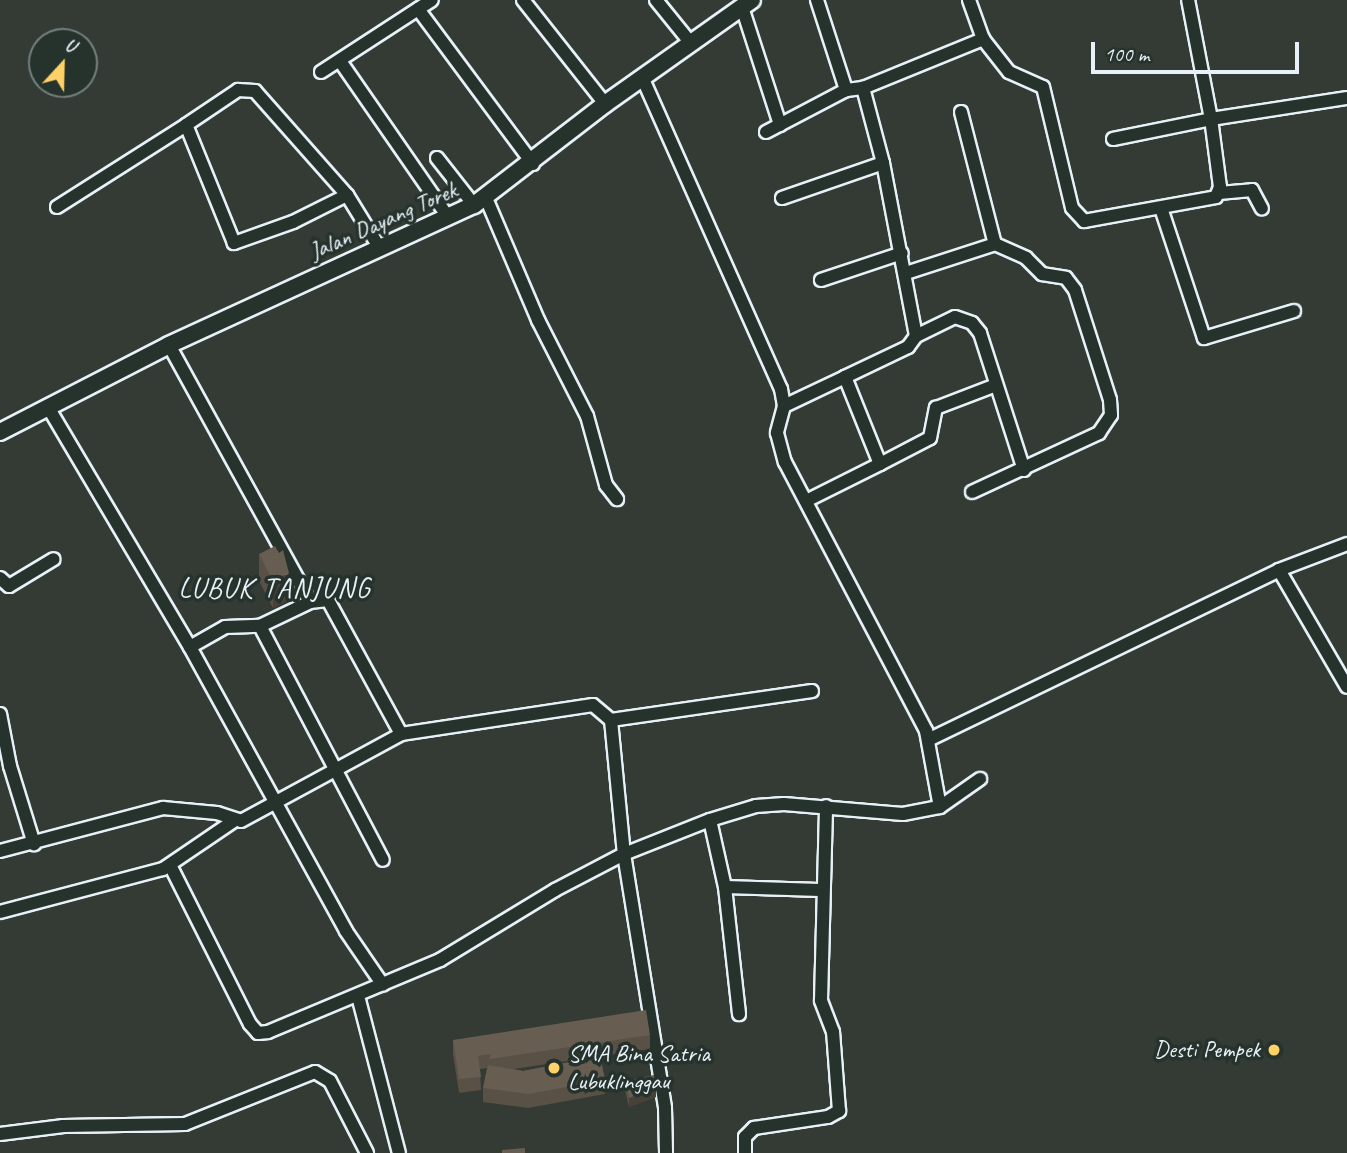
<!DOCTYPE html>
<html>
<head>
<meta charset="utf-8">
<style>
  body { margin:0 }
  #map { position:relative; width:1347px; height:1153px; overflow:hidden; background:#333b34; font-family:Caveat,sans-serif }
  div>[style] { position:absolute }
  .roads { filter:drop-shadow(2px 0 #e8f1f8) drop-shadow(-2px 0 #e8f1f8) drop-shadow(0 2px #e8f1f8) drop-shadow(0 -2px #e8f1f8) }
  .street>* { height:12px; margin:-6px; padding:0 6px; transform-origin:6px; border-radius:6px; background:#26332d }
  .secondary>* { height:16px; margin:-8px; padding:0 8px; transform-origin:8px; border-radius:8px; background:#26332d }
  .wall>* { inset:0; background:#595046 }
  .shaded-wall>* { inset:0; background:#484139 }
  .building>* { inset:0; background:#675d51 }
  .dots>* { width:19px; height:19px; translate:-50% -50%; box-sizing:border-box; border:4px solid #26332d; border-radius:50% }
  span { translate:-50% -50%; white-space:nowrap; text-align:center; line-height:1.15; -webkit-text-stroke:7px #26332d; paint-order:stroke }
  .street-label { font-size:24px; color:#e8f1f8 }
  .poi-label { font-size:24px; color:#e8f1f8 }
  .right { translate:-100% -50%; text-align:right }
  .left { translate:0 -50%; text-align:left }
  .quarter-label { font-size:28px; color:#e8f1f8; letter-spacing:2px }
  .north { position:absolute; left:28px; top:28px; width:70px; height:70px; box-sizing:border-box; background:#26332d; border:2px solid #747f7e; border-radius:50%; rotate:22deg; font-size:19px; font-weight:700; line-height:28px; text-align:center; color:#e8f1f8 }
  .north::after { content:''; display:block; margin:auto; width:24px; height:32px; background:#ffd166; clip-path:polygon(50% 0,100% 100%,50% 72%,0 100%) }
  .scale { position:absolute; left:1091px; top:42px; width:208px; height:32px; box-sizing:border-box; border:4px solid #e8f1f8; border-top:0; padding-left:9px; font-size:21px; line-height:24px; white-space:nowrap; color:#e8f1f8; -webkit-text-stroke:5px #26332d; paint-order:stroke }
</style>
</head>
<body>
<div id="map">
  <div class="roads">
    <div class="street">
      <div style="left:523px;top:0;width:132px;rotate:51.7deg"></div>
      <div style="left:656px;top:0;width:54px;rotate:51deg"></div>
      <div style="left:817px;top:0;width:95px;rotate:72.1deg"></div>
      <div style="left:969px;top:0;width:41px;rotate:70.3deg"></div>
      <div style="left:983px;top:39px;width:42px;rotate:51.8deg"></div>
      <div style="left:1009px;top:72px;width:37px;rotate:24deg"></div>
      <div style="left:1043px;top:87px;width:124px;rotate:76.5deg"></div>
      <div style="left:1072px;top:208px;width:18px;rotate:47deg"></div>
      <div style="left:1084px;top:221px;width:134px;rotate:-10.3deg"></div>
      <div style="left:1216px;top:197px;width:11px;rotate:-68deg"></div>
      <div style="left:1220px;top:187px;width:69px;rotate:-97.5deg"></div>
      <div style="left:1211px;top:119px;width:138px;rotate:-8.8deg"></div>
      <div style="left:742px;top:7px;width:124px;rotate:72.1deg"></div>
      <div style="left:418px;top:9px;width:193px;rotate:53.4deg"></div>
      <div style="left:340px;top:61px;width:190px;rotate:55.3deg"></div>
      <div style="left:321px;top:72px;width:132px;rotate:-33deg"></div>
      <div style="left:642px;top:77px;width:342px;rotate:66deg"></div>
      <div style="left:781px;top:389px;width:17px;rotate:80deg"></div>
      <div style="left:784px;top:406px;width:28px;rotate:105deg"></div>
      <div style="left:777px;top:433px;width:30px;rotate:75deg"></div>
      <div style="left:785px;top:462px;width:304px;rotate:62.3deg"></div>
      <div style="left:926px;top:731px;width:77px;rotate:79.6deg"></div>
      <div style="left:961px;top:112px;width:136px;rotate:75.6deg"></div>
      <div style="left:766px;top:132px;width:90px;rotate:-27.7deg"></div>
      <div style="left:846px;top:90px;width:17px;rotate:-7deg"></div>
      <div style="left:1113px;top:139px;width:100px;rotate:-11.5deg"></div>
      <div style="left:1211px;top:119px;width:121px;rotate:-100.9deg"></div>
      <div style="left:437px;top:158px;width:60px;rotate:51.8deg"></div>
      <div style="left:1219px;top:193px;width:33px;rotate:-5deg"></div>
      <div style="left:1252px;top:190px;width:21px;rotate:62deg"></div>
      <div style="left:347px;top:195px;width:60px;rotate:153.4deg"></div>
      <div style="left:293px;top:222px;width:63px;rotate:160.4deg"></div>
      <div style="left:234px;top:243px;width:127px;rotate:-112.1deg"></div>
      <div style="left:186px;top:125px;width:63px;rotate:-33.9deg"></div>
      <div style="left:238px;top:90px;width:17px;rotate:3deg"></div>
      <div style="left:255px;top:91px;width:139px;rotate:48.5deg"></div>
      <div style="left:347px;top:195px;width:61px;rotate:58.4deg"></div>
      <div style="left:486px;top:198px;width:133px;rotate:66.9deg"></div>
      <div style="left:538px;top:320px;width:108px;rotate:63deg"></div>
      <div style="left:587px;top:416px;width:72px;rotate:74.6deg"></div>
      <div style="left:606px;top:485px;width:18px;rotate:52deg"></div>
      <div style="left:782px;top:198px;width:107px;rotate:-19.1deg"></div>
      <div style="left:57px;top:207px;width:153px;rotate:-32.4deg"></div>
      <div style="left:1161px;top:208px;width:137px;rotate:71.7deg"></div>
      <div style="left:1204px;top:338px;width:94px;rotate:-16.7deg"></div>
      <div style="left:906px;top:273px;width:94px;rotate:-18deg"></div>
      <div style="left:995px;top:244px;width:34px;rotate:24deg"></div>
      <div style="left:1026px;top:258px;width:23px;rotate:45deg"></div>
      <div style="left:1042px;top:274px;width:24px;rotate:9deg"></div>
      <div style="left:1066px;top:278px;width:15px;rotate:53deg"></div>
      <div style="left:1075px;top:290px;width:115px;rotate:72.3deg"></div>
      <div style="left:1110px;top:400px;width:15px;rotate:86deg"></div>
      <div style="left:1111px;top:415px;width:22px;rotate:124deg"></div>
      <div style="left:1099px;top:433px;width:140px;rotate:155.1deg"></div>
      <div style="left:821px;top:280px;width:85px;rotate:-18.4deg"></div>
      <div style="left:916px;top:336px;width:43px;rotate:-26deg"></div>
      <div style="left:955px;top:317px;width:18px;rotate:19deg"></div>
      <div style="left:972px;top:323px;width:13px;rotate:51deg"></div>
      <div style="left:980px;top:333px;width:144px;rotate:72.2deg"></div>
      <div style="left:169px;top:345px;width:293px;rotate:61.2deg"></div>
      <div style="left:784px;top:406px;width:68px;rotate:-25.4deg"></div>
      <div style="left:48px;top:407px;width:279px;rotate:59.4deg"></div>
      <div style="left:190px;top:647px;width:324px;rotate:61.2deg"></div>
      <div style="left:346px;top:931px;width:65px;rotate:55.6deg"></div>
      <div style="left:880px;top:464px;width:56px;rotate:-27.5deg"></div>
      <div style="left:930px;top:438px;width:31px;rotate:-79deg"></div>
      <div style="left:936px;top:408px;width:64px;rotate:-21deg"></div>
      <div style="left:806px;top:501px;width:83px;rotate:-26.6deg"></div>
      <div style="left:880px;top:464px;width:94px;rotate:-111.9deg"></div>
      <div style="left:845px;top:377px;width:70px;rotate:-25.5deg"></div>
      <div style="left:908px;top:347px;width:14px;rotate:-54deg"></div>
      <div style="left:916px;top:336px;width:176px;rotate:-100.8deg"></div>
      <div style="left:883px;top:163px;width:78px;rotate:-104.9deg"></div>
      <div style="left:863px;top:88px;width:130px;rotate:-22.2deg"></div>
      <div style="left:1279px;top:570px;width:73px;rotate:-20.9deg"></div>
      <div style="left:0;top:578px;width:12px;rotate:42deg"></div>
      <div style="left:9px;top:586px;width:52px;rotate:-31deg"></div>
      <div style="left:260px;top:626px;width:264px;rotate:62.3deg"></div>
      <div style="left:190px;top:647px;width:40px;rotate:-29.7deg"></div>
      <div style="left:225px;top:627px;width:35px;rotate:-2deg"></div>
      <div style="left:260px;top:626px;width:55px;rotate:-25.6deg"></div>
      <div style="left:310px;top:602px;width:18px;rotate:-6deg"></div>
      <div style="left:328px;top:600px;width:153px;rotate:61.4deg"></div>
      <div style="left:0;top:714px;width:53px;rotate:79.1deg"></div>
      <div style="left:10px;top:766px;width:82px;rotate:72.9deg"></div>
      <div style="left:611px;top:720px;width:203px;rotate:-8.2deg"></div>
      <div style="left:928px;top:740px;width:390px;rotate:-25.8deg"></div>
      <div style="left:1279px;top:570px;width:135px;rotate:59.8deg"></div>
      <div style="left:710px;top:820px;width:69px;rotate:77.4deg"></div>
      <div style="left:725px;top:887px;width:128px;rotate:83.7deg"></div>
      <div style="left:0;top:851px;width:169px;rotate:-14.8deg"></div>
      <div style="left:163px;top:808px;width:54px;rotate:5.3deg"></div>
      <div style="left:217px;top:813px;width:25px;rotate:18deg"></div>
      <div style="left:241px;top:821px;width:182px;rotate:-28.5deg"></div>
      <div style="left:401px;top:734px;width:194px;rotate:-8.6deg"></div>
      <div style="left:593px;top:705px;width:23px;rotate:40deg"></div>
      <div style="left:611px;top:720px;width:135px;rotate:84.5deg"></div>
      <div style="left:624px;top:854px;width:257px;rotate:80.8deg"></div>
      <div style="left:665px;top:1108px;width:45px;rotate:88.7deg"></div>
      <div style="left:170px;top:865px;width:178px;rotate:63.3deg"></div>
      <div style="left:250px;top:1024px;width:12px;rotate:48deg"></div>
      <div style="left:258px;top:1033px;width:10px;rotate:-6deg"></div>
      <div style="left:268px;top:1032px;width:186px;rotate:-22.7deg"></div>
      <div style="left:440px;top:960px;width:135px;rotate:-31.3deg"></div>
      <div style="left:555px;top:890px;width:78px;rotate:-27.6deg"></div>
      <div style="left:624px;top:854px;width:92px;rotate:-21.6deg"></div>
      <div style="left:710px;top:820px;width:48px;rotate:-16.9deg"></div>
      <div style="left:756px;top:806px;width:28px;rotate:-4deg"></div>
      <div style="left:784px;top:804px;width:119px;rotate:4.8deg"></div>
      <div style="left:903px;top:814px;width:38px;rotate:-11deg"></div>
      <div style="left:940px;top:807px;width:49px;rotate:-35deg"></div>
      <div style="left:725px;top:887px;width:95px;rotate:1.8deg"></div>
      <div style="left:0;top:912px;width:169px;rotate:-14.8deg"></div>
      <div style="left:163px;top:869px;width:87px;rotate:-34.2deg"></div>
      <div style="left:358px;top:996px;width:162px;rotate:75.4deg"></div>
      <div style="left:0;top:1134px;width:64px;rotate:-7.2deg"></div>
      <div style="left:63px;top:1126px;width:122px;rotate:-0.9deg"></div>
      <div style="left:185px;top:1124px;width:140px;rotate:-21.8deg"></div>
      <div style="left:315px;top:1072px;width:17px;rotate:31deg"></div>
      <div style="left:330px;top:1081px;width:81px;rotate:62.8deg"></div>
      <div style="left:745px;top:1153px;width:16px;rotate:-90deg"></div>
      <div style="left:745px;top:1137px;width:13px;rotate:-45deg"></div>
      <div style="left:754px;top:1128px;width:75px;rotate:-8.5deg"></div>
      <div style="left:828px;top:1117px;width:13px;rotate:-29deg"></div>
      <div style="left:839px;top:1111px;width:79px;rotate:-94.3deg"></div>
      <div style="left:833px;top:1032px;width:34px;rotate:-111deg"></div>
      <div style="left:821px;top:1000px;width:194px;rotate:-88.5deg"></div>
    </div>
    <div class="secondary">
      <div style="left:0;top:432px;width:190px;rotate:-27.2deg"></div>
      <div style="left:169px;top:345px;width:336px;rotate:-24.7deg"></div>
      <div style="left:474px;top:205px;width:165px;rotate:-37.6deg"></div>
      <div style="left:605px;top:104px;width:180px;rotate:-35.3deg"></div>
    </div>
  </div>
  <div class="wall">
    <div style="clip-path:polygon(259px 554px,289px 600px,273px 608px,259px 581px)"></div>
    <div style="clip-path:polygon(evenodd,650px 1035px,650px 1049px,600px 1056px,605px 1080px,605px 1094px,528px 1108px,483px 1102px,483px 1088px,487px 1068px,480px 1069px,481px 1090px,459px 1093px,453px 1054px,453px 1040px,650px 1035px,600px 1056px,523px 1071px,514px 1069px,600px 1056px)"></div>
    <div style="clip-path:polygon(625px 1081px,656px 1097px,629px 1107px,625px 1090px)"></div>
  </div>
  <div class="shaded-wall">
    <div style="clip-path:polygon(289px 573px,289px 600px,273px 608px,273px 581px)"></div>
    <div style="clip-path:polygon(656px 1087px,656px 1097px,629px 1107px,629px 1098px)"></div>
  </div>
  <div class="building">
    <div style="clip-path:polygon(275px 546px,279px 553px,283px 550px,289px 573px,273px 581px,259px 554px)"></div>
    <div style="clip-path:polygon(646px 1010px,650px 1035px,490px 1059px,490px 1054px,478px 1056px,481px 1077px,459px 1079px,453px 1040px)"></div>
    <div style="clip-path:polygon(600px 1056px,605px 1080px,528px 1094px,483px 1088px,488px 1065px,523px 1071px)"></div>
    <div style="clip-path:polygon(654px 1075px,656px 1087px,629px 1098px,625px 1081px)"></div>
    <div style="clip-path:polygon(525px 1148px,525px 1153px,502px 1153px,502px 1150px)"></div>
  </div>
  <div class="dots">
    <div style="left:1274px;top:1050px;background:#ffd166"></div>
    <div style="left:554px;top:1068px;background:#ffd166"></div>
  </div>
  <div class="street-label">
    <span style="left:383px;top:221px;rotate:-24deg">Jalan Dayang Torek</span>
  </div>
  <div class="poi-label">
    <span class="right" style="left:1260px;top:1050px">Desti Pempek</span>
    <span class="left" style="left:568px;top:1068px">SMA Bina Satria<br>Lubuklinggau</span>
  </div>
  <div class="quarter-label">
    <span style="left:275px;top:588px">LUBUK TANJUNG</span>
  </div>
  <div class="north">U</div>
  <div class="scale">100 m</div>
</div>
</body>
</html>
